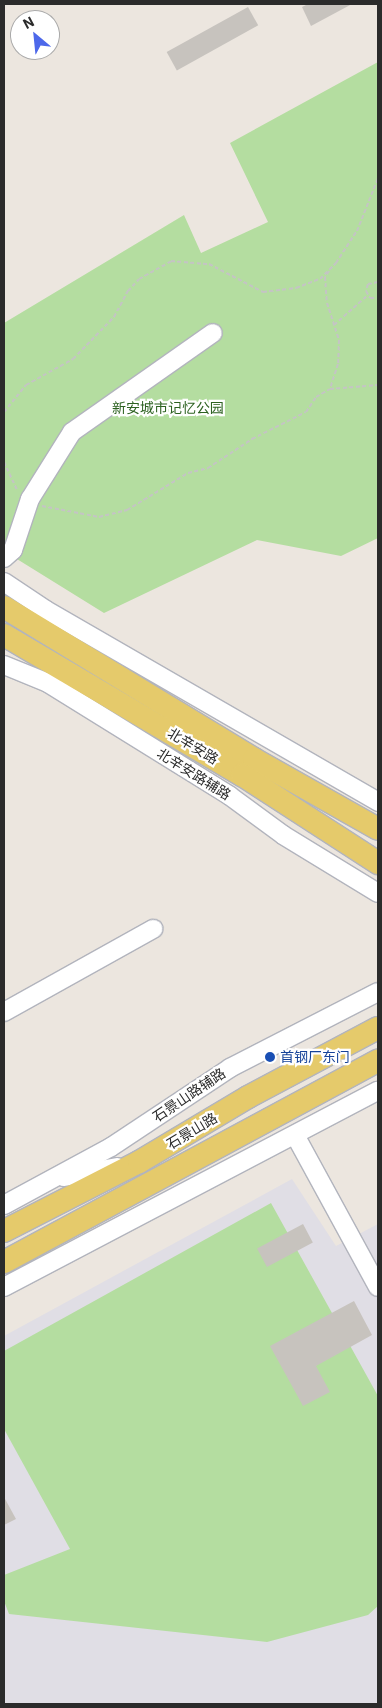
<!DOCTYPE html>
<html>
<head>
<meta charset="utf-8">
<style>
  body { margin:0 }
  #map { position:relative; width:382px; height:1708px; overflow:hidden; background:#ece6df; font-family:Roboto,"Noto Sans SC",sans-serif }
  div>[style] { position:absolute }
  .industrial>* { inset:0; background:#e0dee5 }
  .green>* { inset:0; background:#b4dda0 }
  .building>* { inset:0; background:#c7c3be; transform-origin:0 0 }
  .path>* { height:2px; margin-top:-1px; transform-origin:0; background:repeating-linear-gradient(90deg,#c4c4c4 0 4px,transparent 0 6.5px) }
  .roads { filter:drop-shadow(1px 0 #b2b4bd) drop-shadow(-1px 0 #b2b4bd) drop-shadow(0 1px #b2b4bd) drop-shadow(0 -1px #b2b4bd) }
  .minor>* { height:18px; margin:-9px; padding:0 9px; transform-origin:9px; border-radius:9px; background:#fff }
  .major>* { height:22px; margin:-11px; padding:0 11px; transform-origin:11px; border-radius:11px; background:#e5ca6b }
  .dots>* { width:14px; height:14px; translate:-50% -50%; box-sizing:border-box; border:2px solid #fff; border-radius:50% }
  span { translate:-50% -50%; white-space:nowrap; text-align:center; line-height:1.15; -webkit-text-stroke:4.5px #fff; paint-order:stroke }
  .park-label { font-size:14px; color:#2d6221 }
  .street-label { font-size:14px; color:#2b2b2b }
  .transit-label { font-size:14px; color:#164399 }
  .left { translate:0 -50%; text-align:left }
  .frame { position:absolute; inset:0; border:5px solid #2b2b2b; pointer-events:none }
  .north { position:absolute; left:10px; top:10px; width:50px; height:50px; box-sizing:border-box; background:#fff; border:1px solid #aaa; border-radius:50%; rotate:332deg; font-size:14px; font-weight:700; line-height:20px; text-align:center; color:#2b2b2b }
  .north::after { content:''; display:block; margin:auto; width:18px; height:22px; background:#4d68ea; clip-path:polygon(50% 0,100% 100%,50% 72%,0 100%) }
</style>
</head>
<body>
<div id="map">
  <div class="industrial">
    <div style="clip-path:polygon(292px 1179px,336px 1246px,378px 1224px,378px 1704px,4px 1704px,4px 1336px)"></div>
  </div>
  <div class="green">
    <div style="clip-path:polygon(378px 62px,378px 538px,341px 556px,257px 540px,104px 613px,4px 551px,4px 323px,184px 215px,201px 253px,268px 222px,230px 143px)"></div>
    <div style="clip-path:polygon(271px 1203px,378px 1396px,378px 1606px,368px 1615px,267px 1642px,9px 1614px,4px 1601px,4px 1575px,70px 1549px,4px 1429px,4px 1351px)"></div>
  </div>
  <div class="building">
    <div style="clip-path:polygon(308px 4px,352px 4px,311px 26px,302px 7px)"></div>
    <div style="left:248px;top:7px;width:21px;height:93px;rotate:61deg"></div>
    <div style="left:303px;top:1224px;width:21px;height:52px;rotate:62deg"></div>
    <div style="clip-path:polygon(354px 1301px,372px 1335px,316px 1366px,330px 1392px,303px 1406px,270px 1346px)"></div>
    <div style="clip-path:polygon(4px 1497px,16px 1519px,4px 1525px)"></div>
  </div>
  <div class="path">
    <div style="left:329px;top:271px;width:7px;rotate:124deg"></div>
    <div style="left:325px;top:277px;width:26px;rotate:86deg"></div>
    <div style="left:327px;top:303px;width:39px;rotate:72deg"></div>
    <div style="left:339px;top:340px;width:24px;rotate:92deg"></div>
    <div style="left:338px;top:364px;width:26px;rotate:108deg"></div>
    <div style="left:378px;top:282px;width:10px;rotate:169deg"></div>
    <div style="left:368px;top:284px;width:7px;rotate:106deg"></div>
    <div style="left:366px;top:291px;width:8px;rotate:60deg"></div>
    <div style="left:370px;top:298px;width:8px"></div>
    <div style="left:334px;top:325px;width:45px;rotate:-41.4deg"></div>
    <div style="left:4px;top:412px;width:35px;rotate:-51deg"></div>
    <div style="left:26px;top:385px;width:54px;rotate:-29deg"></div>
    <div style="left:73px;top:359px;width:59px;rotate:-45.7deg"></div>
    <div style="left:114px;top:317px;width:30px;rotate:-62deg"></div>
    <div style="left:128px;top:291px;width:16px;rotate:-47deg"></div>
    <div style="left:139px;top:279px;width:37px;rotate:-29deg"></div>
    <div style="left:171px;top:261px;width:38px;rotate:5deg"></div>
    <div style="left:209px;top:264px;width:61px;rotate:27.4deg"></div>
    <div style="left:263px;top:292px;width:33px;rotate:-7deg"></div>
    <div style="left:296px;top:288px;width:26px;rotate:-21deg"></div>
    <div style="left:320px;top:279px;width:23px;rotate:-45deg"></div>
    <div style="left:336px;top:263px;width:38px;rotate:-57deg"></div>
    <div style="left:357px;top:231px;width:57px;rotate:-68.4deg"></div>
    <div style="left:4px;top:462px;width:31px;rotate:65deg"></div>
    <div style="left:42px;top:506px;width:58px;rotate:10.9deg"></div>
    <div style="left:99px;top:517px;width:29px;rotate:-14deg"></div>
    <div style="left:127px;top:510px;width:71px;rotate:-31.2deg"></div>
    <div style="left:188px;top:473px;width:21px;rotate:-14deg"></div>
    <div style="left:208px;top:468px;width:53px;rotate:-33.4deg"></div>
    <div style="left:252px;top:439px;width:60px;rotate:-26.6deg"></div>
    <div style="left:306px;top:412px;width:18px;rotate:-56deg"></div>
    <div style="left:316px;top:397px;width:16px;rotate:-30deg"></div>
    <div style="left:330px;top:389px;width:48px;rotate:-4.8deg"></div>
  </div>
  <div class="roads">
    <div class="minor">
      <div style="left:4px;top:558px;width:12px;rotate:-42deg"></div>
      <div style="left:13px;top:550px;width:54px;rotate:-71.6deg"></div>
      <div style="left:30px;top:499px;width:79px;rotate:-57.9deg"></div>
      <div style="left:72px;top:432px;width:172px;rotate:-35.1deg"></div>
      <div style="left:4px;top:582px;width:50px;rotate:33.7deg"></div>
      <div style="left:46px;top:610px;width:384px;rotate:30deg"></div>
      <div style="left:4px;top:665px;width:48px;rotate:22.2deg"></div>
      <div style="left:48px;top:683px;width:214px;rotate:31.8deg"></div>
      <div style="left:230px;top:796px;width:66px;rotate:36.3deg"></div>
      <div style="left:283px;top:835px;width:111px;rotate:31.4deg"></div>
      <div style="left:4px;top:1012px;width:171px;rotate:-29.1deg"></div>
      <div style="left:295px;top:1135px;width:173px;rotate:61.4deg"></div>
      <div style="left:64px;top:1177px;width:54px;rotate:-10.7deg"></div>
      <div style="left:4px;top:1205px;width:122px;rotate:-28.5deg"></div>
      <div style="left:111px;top:1147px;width:143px;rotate:-33.6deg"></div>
      <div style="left:230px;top:1068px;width:166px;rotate:-27.2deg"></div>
      <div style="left:4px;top:1287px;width:422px;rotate:-27.7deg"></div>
    </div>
    <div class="major">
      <div style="left:4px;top:607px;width:293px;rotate:31.3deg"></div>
      <div style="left:254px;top:759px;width:142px;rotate:29.4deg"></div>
      <div style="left:4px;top:635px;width:276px;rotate:30.5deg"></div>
      <div style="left:242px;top:775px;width:162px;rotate:32.9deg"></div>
      <div style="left:4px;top:1231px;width:152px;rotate:-27.1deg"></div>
      <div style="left:139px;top:1162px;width:127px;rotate:-30.8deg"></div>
      <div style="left:248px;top:1097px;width:147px;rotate:-28deg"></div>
      <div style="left:4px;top:1262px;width:425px;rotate:-28.3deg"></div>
    </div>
  </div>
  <div class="dots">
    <div style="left:270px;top:1057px;background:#1a4fb4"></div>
  </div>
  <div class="park-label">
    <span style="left:168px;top:408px">新安城市记忆公园</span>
  </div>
  <div class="street-label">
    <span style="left:193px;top:746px;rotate:31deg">北辛安路</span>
    <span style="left:194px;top:774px;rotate:32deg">北辛安路辅路</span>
    <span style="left:189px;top:1095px;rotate:-34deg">石景山路辅路</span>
    <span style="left:192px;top:1131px;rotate:-31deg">石景山路</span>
  </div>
  <div class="transit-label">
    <span class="left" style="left:280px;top:1057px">首钢厂东门</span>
  </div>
  <div class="frame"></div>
  <div class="north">N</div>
</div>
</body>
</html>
